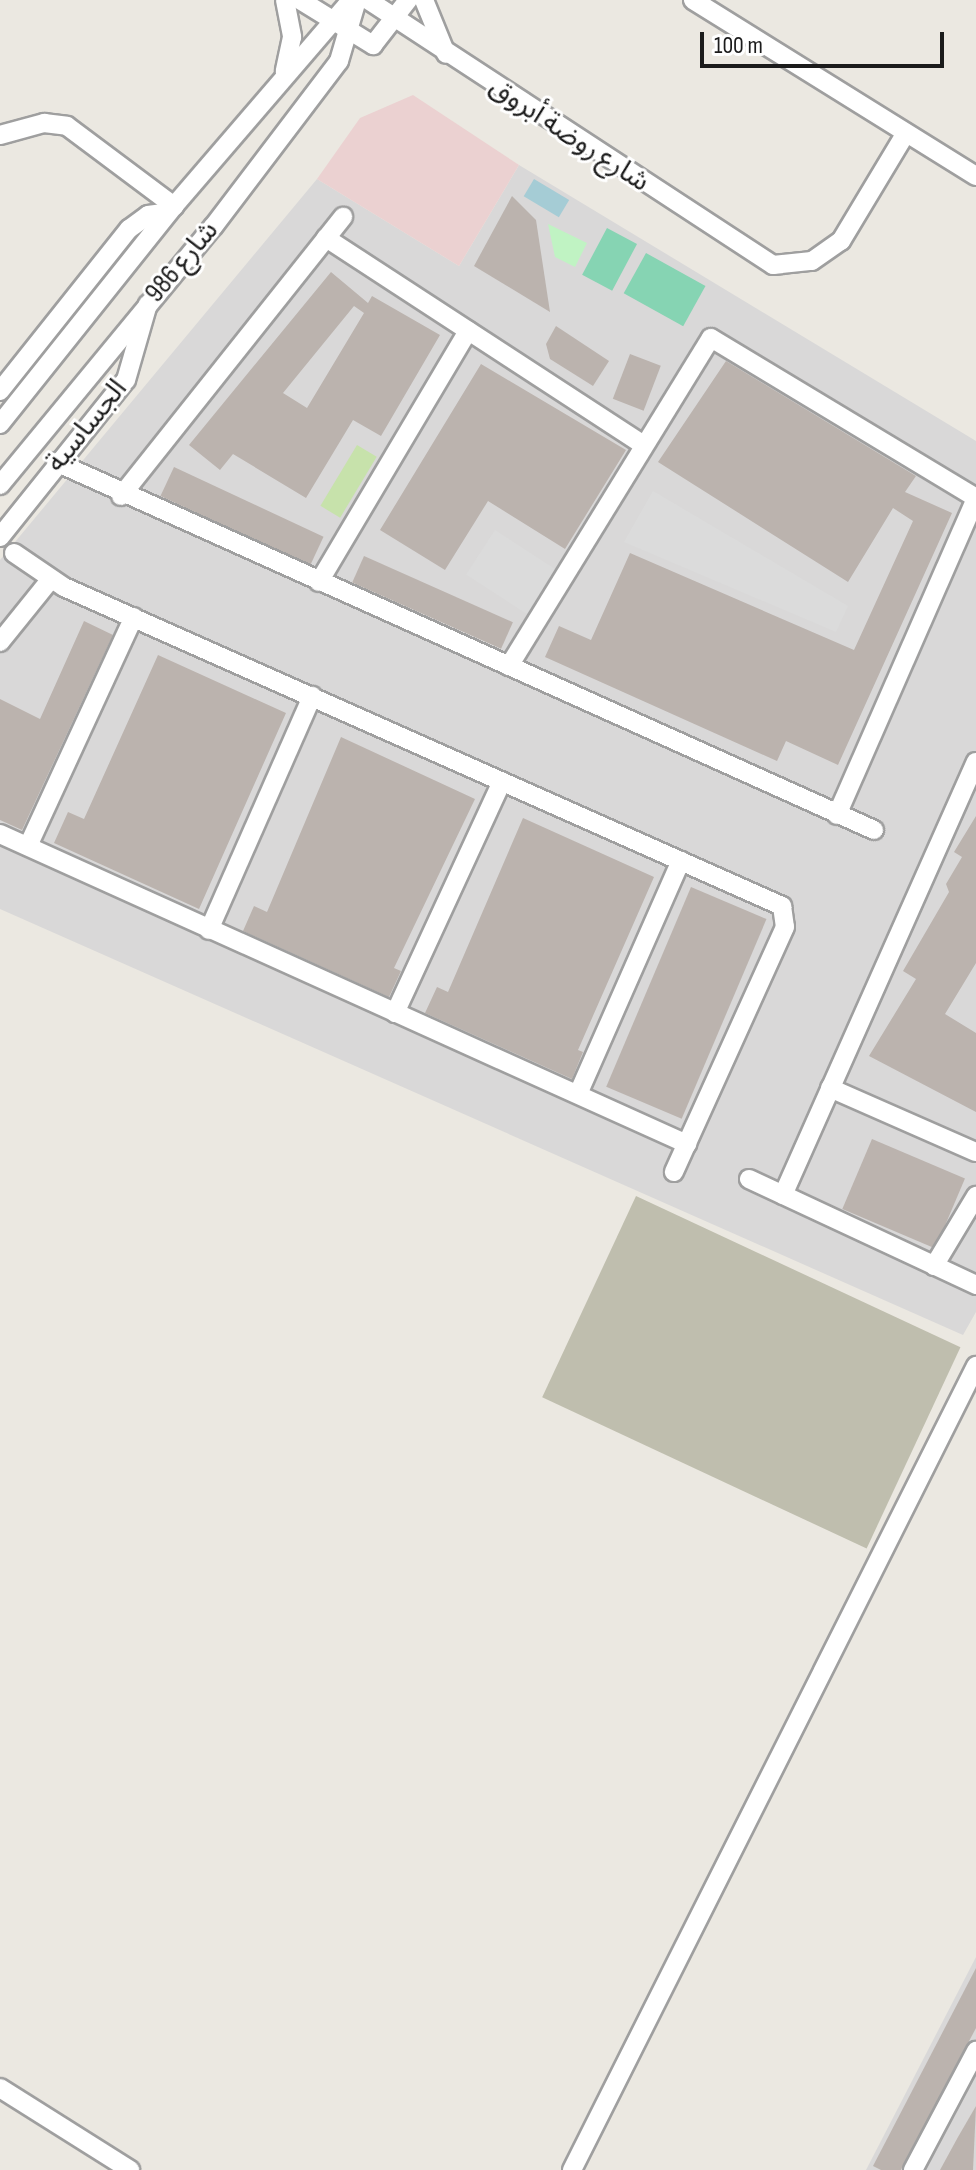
<!DOCTYPE html>
<html>
<head>
<meta charset="utf-8">
<style>
  body { margin:0 }
  #map { position:relative; width:976px; height:2170px; overflow:hidden; background:#ebe8e1; font-family:"Sofia Sans Condensed","Noto Sans Arabic",sans-serif }
  div>[style] { position:absolute }
  .residential>* { inset:0; background:#d9d8d8 }
  .commercial>* { inset:0; background:#ebd1d1 }
  .construction>* { inset:0; background:#bfbeae; transform-origin:0 0 }
  .grass>* { inset:0; background:#c7e2ab; transform-origin:0 0 }
  .park>* { inset:0; background:#c0f3c3 }
  .pitch>* { inset:0; background:#86d4b3; transform-origin:0 0 }
  .parking>* { inset:0; background:#dbdbdb; transform-origin:0 0 }
  .water>* { inset:0; background:#a5ccd5; transform-origin:0 0 }
  .building>* { inset:0; background:#bbb3ae; transform-origin:0 0 }
  .roads { filter:drop-shadow(2px 0 #9f9f9f) drop-shadow(-2px 0 #9f9f9f) drop-shadow(0 2px #9f9f9f) drop-shadow(0 -2px #9f9f9f) }
  .minor>* { height:18px; margin:-9px; padding:0 9px; transform-origin:9px; border-radius:9px; background:#fff }
  span { translate:-50% -50%; white-space:nowrap; text-align:center; line-height:1.15; -webkit-text-stroke:6px #fff; paint-order:stroke }
  .street-label { font-size:28px; color:#1b1b1b }
  .scale { position:absolute; left:700px; top:32px; width:244px; height:36px; box-sizing:border-box; border:4px solid #1b1b1b; border-top:0; padding-left:10px; font-size:24px; line-height:28px; white-space:nowrap; color:#1b1b1b; -webkit-text-stroke:6px #fff; paint-order:stroke }
</style>
</head>
<body>
<div id="map">
  <div class="residential">
    <div style="clip-path:polygon(519px 165px,976px 441px,976px 1312px,963px 1335px,0 909px,0 560px,317px 179px,459px 266px)"></div>
    <div style="clip-path:polygon(976px 1957px,976px 2170px,866px 2170px)"></div>
  </div>
  <div class="commercial">
    <div style="clip-path:polygon(413px 95px,519px 165px,459px 266px,317px 179px,360px 118px)"></div>
  </div>
  <div class="construction">
    <div style="left:636px;top:1196px;width:358px;height:222px;rotate:25deg"></div>
  </div>
  <div class="grass">
    <div style="left:357px;top:445px;width:23px;height:71px;rotate:31deg"></div>
  </div>
  <div class="park">
    <div style="clip-path:polygon(548px 224px,587px 243px,575px 267px,555px 257px)"></div>
  </div>
  <div class="pitch">
    <div style="left:607px;top:228px;width:34px;height:53px;rotate:28deg"></div>
    <div style="left:646px;top:253px;width:68px;height:46px;rotate:29deg"></div>
  </div>
  <div class="parking">
    <div style="clip-path:polygon(653px 491px,848px 606px,836px 632px,624px 542px)"></div>
    <div style="left:495px;top:530px;width:77px;height:53px;rotate:33deg"></div>
  </div>
  <div class="water">
    <div style="left:534px;top:179px;width:41px;height:20px;rotate:31deg"></div>
  </div>
  <div class="building">
    <div style="clip-path:polygon(512px 196px,536px 220px,550px 312px,474px 266px)"></div>
    <div style="clip-path:polygon(evenodd,331px 272px,368px 303px,372px 296px,440px 335px,381px 436px,353px 420px,306px 498px,233px 454px,220px 470px,189px 445px,331px 272px,354px 306px,364px 313px,307px 408px,283px 393px,354px 306px)"></div>
    <div style="clip-path:polygon(556px 326px,609px 361px,593px 386px,550px 359px,546px 344px)"></div>
    <div style="left:630px;top:354px;width:33px;height:48px;rotate:21deg"></div>
    <div style="clip-path:polygon(726px 361px,916px 476px,905px 492px,952px 513px,838px 765px,786px 741px,777px 761px,545px 657px,559px 626px,591px 640px,630px 553px,854px 650px,913px 521px,893px 508px,848px 582px,658px 462px)"></div>
    <div style="clip-path:polygon(481px 364px,626px 450px,565px 549px,488px 501px,445px 570px,380px 530px)"></div>
    <div style="left:174px;top:467px;width:165px;height:32px;rotate:25deg"></div>
    <div style="left:364px;top:556px;width:163px;height:29px;rotate:24deg"></div>
    <div style="clip-path:polygon(84px 621px,113px 635px,22px 830px,0 820px,0 699px,40px 719px)"></div>
    <div style="clip-path:polygon(158px 655px,286px 713px,199px 909px,54px 843px,68px 812px,84px 819px)"></div>
    <div style="clip-path:polygon(341px 737px,475px 799px,394px 968px,401px 971px,389px 997px,243px 931px,254px 906px,267px 912px)"></div>
    <div style="clip-path:polygon(976px 816px,976px 963px,945px 1014px,976px 1033px,976px 1112px,869px 1056px,916px 979px,903px 971px,949px 892px,946px 884px,962px 857px,954px 852px)"></div>
    <div style="clip-path:polygon(523px 818px,654px 877px,578px 1050px,583px 1052px,572px 1079px,425px 1013px,437px 987px,448px 992px)"></div>
    <div style="left:691px;top:887px;width:82px;height:217px;rotate:23deg"></div>
    <div style="left:872px;top:1139px;width:101px;height:76px;rotate:23deg"></div>
    <div style="clip-path:polygon(976px 1968px,976px 2028px,901px 2170px,881px 2170px,873px 2166px)"></div>
    <div style="clip-path:polygon(976px 2106px,973px 2170px,940px 2170px,958px 2137px)"></div>
  </div>
  <div class="roads">
    <div class="minor">
      <div style="left:285px;top:0;width:38px;rotate:79deg"></div>
      <div style="left:292px;top:37px;width:35px;rotate:102deg"></div>
      <div style="left:300px;top:0;width:86px;rotate:31.7deg"></div>
      <div style="left:373px;top:45px;width:57px;rotate:-52.1deg"></div>
      <div style="left:368px;top:0;width:484px;rotate:33.2deg"></div>
      <div style="left:773px;top:265px;width:39px;rotate:-6deg"></div>
      <div style="left:812px;top:261px;width:35px;rotate:-35deg"></div>
      <div style="left:841px;top:241px;width:126px;rotate:-59deg"></div>
      <div style="left:424px;top:0;width:58px;rotate:67.8deg"></div>
      <div style="left:693px;top:0;width:333px;rotate:31.9deg"></div>
      <div style="left:0;top:135px;width:46px;rotate:-15.3deg"></div>
      <div style="left:44px;top:123px;width:23px;rotate:7deg"></div>
      <div style="left:67px;top:126px;width:134px;rotate:36.8deg"></div>
      <div style="left:326px;top:238px;width:379px;rotate:33.1deg"></div>
      <div style="left:0;top:391px;width:207px;rotate:-51.5deg"></div>
      <div style="left:129px;top:229px;width:24px;rotate:-36deg"></div>
      <div style="left:148px;top:215px;width:21px;rotate:-8deg"></div>
      <div style="left:0;top:424px;width:279px;rotate:-51.4deg"></div>
      <div style="left:174px;top:206px;width:272px;rotate:-49.3deg"></div>
      <div style="left:56px;top:462px;width:897px;rotate:24.22deg"></div>
      <div style="left:0;top:485px;width:335px;rotate:-50.5deg"></div>
      <div style="left:213px;top:227px;width:208px;rotate:-52.8deg"></div>
      <div style="left:339px;top:61px;width:64px;rotate:-73.6deg"></div>
      <div style="left:121px;top:496px;width:357px;rotate:-51.5deg"></div>
      <div style="left:0;top:537px;width:201px;rotate:-51.3deg"></div>
      <div style="left:126px;top:380px;width:79px;rotate:-73.9deg"></div>
      <div style="left:14px;top:553px;width:60px;rotate:34.2deg"></div>
      <div style="left:64px;top:587px;width:786px;rotate:23.96deg"></div>
      <div style="left:782px;top:906px;width:21px;rotate:82deg"></div>
      <div style="left:785px;top:927px;width:269px;rotate:114.4deg"></div>
      <div style="left:319px;top:582px;width:292px;rotate:-59.3deg"></div>
      <div style="left:0;top:642px;width:80px;rotate:-51.1deg"></div>
      <div style="left:509px;top:666px;width:385px;rotate:-58.4deg"></div>
      <div style="left:711px;top:338px;width:310px;rotate:31.1deg"></div>
      <div style="left:837px;top:815px;width:345px;rotate:-66.3deg"></div>
      <div style="left:0;top:834px;width:754px;rotate:24.29deg"></div>
      <div style="left:28px;top:846px;width:252px;rotate:-65.2deg"></div>
      <div style="left:209px;top:930px;width:256px;rotate:-66.2deg"></div>
      <div style="left:395px;top:1013px;width:255px;rotate:-65.2deg"></div>
      <div style="left:830px;top:1088px;width:159px;rotate:23.7deg"></div>
      <div style="left:578px;top:1094px;width:255px;rotate:-66.2deg"></div>
      <div style="left:749px;top:1179px;width:251px;rotate:25deg"></div>
      <div style="left:783px;top:1195px;width:474px;rotate:-66deg"></div>
      <div style="left:934px;top:1266px;width:82px;rotate:-59deg"></div>
      <div style="left:0;top:2088px;width:154px;rotate:32.2deg"></div>
      <div style="left:572px;top:2170px;width:900px;rotate:-63.32deg"></div>
      <div style="left:913px;top:2170px;width:135px;rotate:-62.1deg"></div>
    </div>
  </div>
  <div class="street-label">
    <span style="left:569px;top:135px;rotate:33deg">شارع روضة أبروق</span>
    <span style="left:182px;top:262px;rotate:-50deg">شارع 986</span>
    <span style="left:87px;top:426px;rotate:-51deg">الجساسية</span>
  </div>
  <div class="scale">100 m</div>
</div>
</body>
</html>
